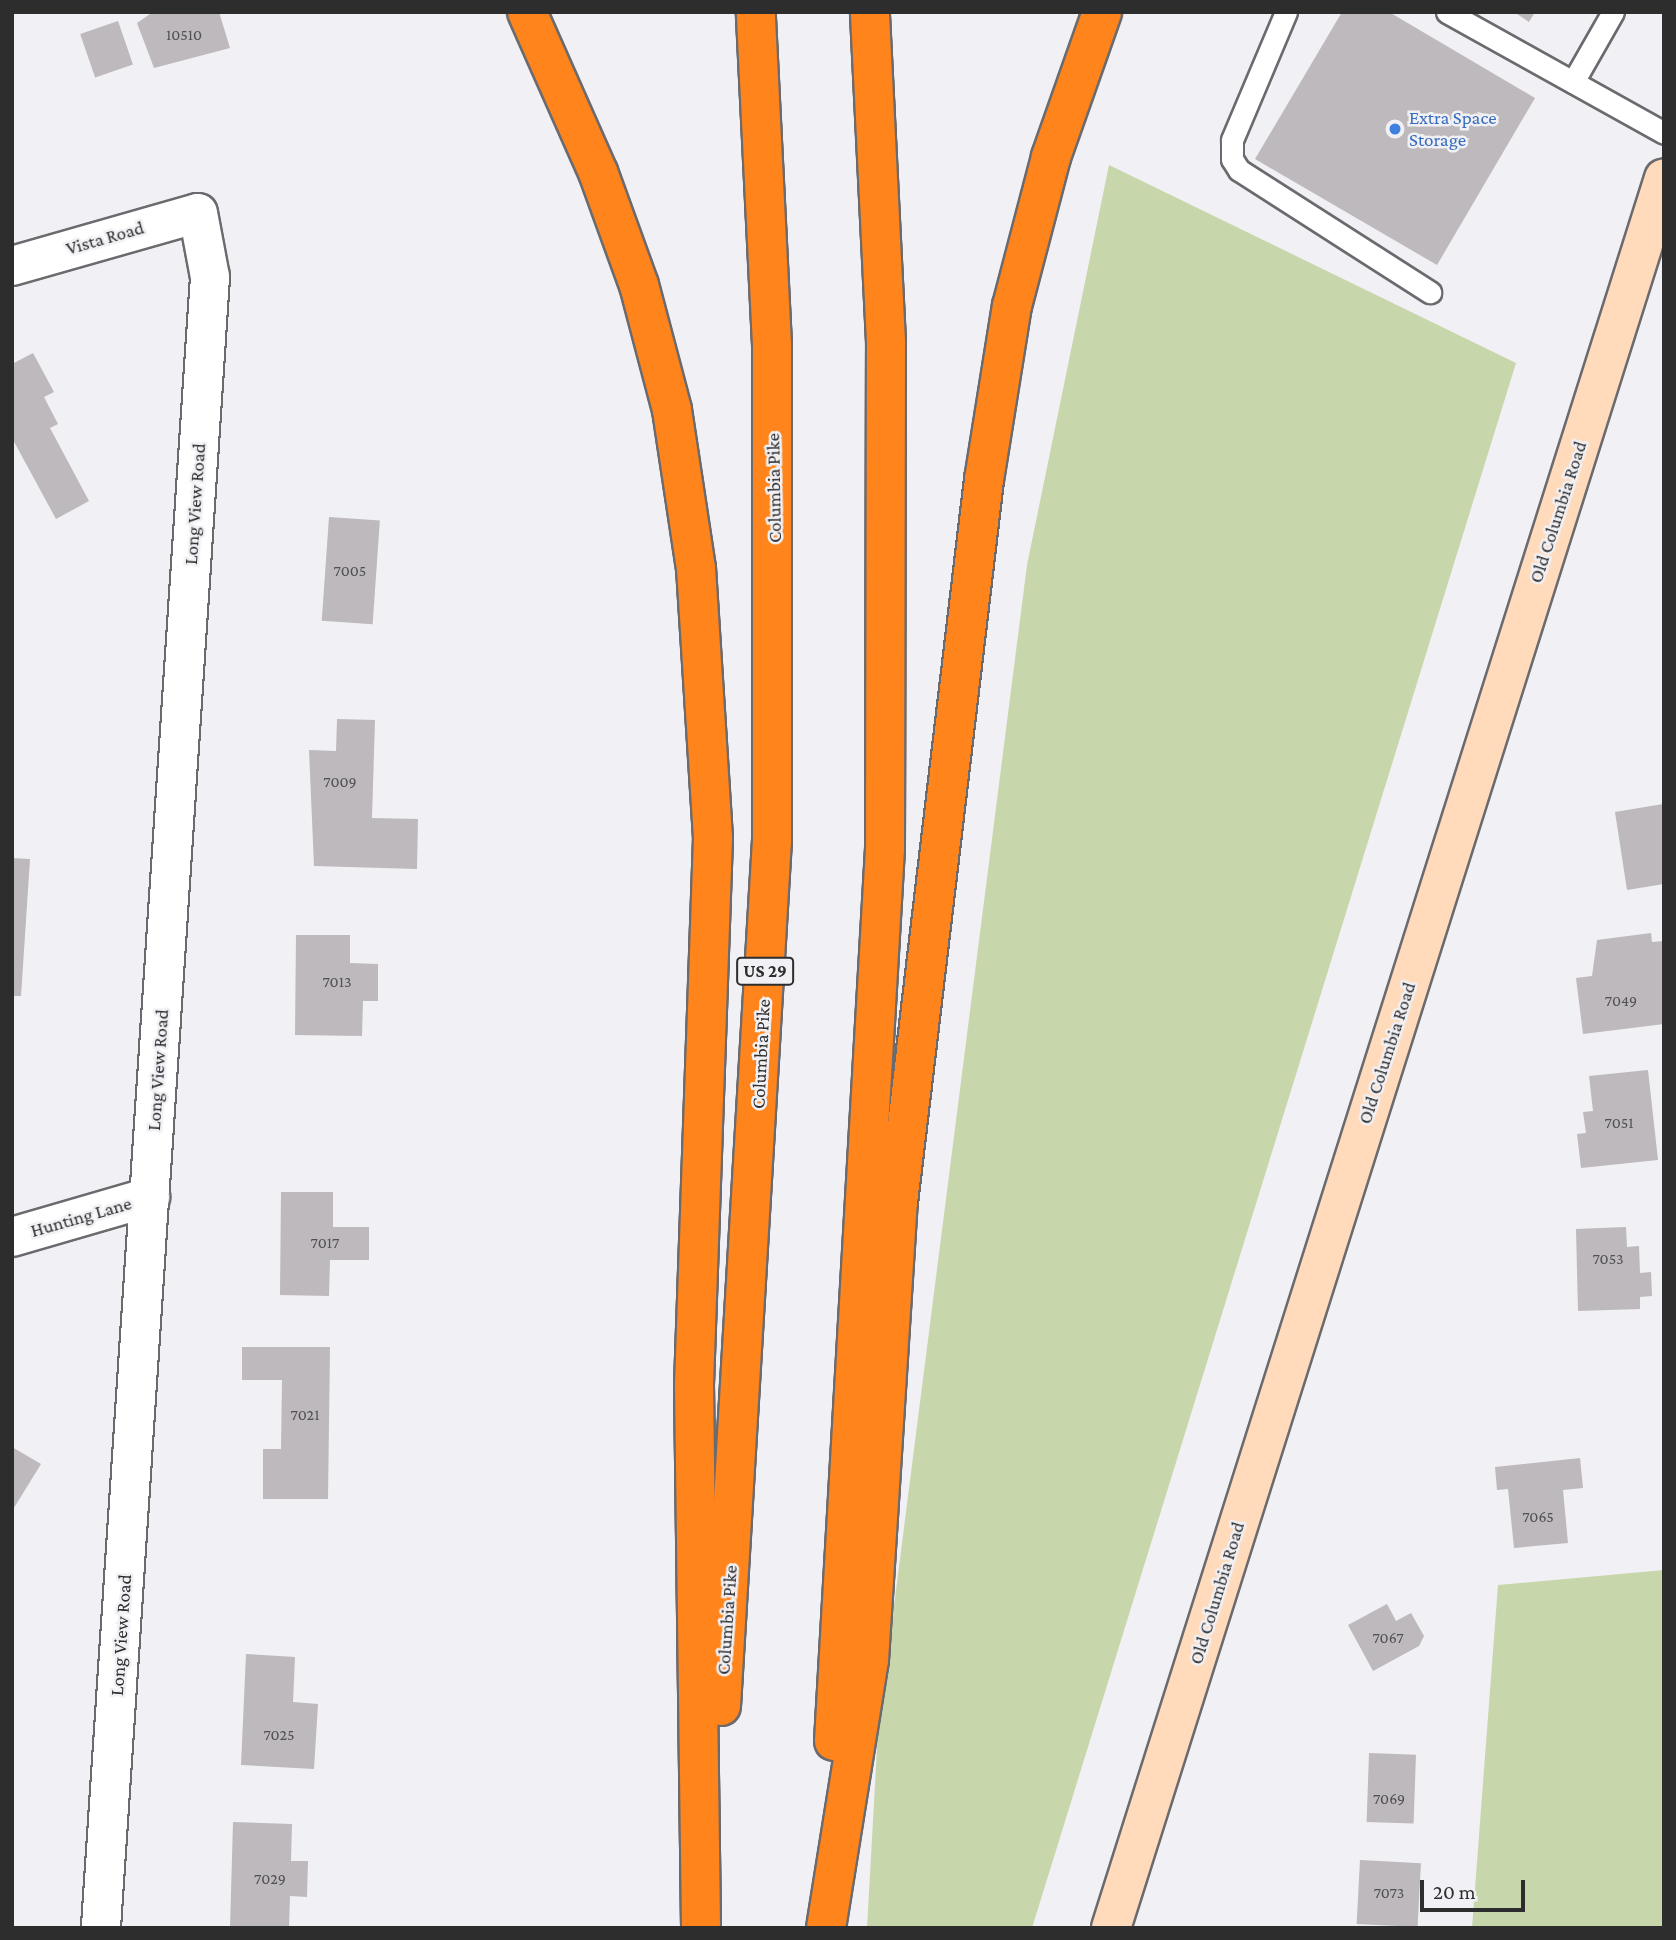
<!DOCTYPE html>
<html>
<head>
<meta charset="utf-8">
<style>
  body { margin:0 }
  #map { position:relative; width:1676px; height:1940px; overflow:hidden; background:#f1f0f4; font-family:"Crimson Pro",serif }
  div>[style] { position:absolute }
  .green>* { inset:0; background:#c8d6ac }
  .building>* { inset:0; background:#bdb9bc; transform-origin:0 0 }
  .roads { filter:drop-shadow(2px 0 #6b6a6e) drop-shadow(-2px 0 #6b6a6e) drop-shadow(0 2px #6b6a6e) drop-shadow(0 -2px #6b6a6e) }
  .lane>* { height:21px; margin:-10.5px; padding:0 10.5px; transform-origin:10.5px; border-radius:10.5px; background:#fff }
  .street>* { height:38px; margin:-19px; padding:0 19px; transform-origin:19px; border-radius:19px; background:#fff }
  .secondary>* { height:38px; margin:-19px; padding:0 19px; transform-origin:19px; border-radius:19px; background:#ffdabb }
  .highway>* { height:38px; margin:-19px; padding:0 19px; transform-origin:19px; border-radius:19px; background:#fe841b }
  .dots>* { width:19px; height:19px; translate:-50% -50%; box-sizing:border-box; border:4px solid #f1f0f4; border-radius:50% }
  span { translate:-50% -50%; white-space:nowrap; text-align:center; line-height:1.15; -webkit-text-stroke:5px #f1f0f4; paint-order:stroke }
  .number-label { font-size:16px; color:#515052 }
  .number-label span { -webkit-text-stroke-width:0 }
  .shield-label span { padding:2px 5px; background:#f1f0f4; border:2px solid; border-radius:5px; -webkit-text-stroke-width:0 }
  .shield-label { font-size:18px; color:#2d2d2e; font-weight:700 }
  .shop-label { font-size:19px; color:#366cbe }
  .left { translate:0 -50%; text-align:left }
  .street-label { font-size:19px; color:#2d2d2e }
  .frame { position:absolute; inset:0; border:14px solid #2d2d2e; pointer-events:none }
  .scale { position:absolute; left:1420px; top:1880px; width:105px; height:32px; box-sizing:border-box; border:4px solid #2d2d2e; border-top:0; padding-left:9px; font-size:21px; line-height:24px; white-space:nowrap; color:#2d2d2e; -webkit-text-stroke:5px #f1f0f4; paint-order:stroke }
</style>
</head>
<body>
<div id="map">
  <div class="green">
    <div style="clip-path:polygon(1109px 165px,1516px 363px,1032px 1928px,867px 1928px,878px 1731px,1027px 565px)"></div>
    <div style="clip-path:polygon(1664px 1570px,1664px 1928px,1472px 1928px,1498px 1585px)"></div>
  </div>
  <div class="building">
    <div style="clip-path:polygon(153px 12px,219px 12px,230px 48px,154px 68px,137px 23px)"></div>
    <div style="clip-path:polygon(1342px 12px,1389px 12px,1535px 98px,1437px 265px,1255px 159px)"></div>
    <div style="clip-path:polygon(1514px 12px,1535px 12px,1529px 22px)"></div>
    <div style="left:118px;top:21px;width:46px;height:40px;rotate:71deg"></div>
    <div style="clip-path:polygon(33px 353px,54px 392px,44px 397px,58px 424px,50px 428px,89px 501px,56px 519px,12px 438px,12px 364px)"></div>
    <div style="left:329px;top:517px;width:51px;height:104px;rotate:4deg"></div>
    <div style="clip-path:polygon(337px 719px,375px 720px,372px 818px,418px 819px,417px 869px,314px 866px,309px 750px,336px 751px)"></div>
    <div style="clip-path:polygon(1663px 804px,1664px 884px,1627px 890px,1615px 812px)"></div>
    <div style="clip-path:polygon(12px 858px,30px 859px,21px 996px,12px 996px)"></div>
    <div style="clip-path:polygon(1651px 933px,1652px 942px,1664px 941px,1664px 1024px,1583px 1034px,1576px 978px,1592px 976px,1597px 940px)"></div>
    <div style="clip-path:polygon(296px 935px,350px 935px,350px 963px,378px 964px,378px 1001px,363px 1001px,362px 1036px,295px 1035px)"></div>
    <div style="clip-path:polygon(1648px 1070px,1658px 1160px,1581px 1168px,1577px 1134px,1586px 1133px,1583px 1112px,1593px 1111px,1589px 1076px)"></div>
    <div style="clip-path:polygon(281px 1192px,333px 1192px,333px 1227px,369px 1227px,369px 1260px,330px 1260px,329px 1296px,280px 1295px)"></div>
    <div style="clip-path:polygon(1626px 1227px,1627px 1247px,1639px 1246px,1640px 1273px,1651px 1272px,1652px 1296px,1640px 1297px,1640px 1309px,1578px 1311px,1576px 1229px)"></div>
    <div style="clip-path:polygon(242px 1347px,330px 1347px,328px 1499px,263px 1499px,263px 1449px,281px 1449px,282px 1380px,242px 1380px)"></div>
    <div style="clip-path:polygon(12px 1447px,41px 1464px,12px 1511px)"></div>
    <div style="clip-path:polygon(1580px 1458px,1583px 1488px,1563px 1490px,1568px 1543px,1514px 1548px,1508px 1489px,1497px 1490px,1495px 1467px)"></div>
    <div style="clip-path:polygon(1387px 1604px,1396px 1621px,1411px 1613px,1424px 1636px,1419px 1646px,1373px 1671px,1348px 1625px)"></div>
    <div style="clip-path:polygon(246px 1654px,295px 1657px,293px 1702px,318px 1704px,314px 1769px,241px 1765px)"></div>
    <div style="left:1369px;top:1753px;width:47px;height:69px;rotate:2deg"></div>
    <div style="clip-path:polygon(233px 1822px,292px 1824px,291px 1861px,308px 1861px,307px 1897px,290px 1896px,289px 1928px,230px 1928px)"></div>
    <div style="left:1360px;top:1860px;width:61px;height:64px;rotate:3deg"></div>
  </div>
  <div class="roads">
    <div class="lane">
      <div style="left:1286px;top:12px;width:139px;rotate:112.9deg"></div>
      <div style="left:1232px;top:140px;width:19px;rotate:90deg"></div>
      <div style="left:1232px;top:159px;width:13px;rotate:58deg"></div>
      <div style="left:1239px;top:170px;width:227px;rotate:32.6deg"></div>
      <div style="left:1447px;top:12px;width:248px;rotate:29.1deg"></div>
      <div style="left:1573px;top:82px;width:81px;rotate:-60.3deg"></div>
    </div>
    <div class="street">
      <div style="left:12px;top:266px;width:193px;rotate:-15.9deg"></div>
      <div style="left:198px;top:213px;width:65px;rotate:79.4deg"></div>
      <div style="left:210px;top:277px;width:1655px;rotate:93.78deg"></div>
      <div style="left:12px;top:1237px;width:144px;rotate:-16.2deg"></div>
    </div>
    <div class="secondary">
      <div style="left:1111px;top:1928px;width:1835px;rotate:-72.46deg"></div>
    </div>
    <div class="highway">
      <div style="left:527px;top:12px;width:175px;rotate:66.1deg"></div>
      <div style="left:598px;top:172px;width:120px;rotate:70.1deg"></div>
      <div style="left:639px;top:285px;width:129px;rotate:75.2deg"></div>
      <div style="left:672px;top:410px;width:160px;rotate:81.4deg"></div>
      <div style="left:696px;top:568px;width:271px;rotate:86.4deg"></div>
      <div style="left:713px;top:838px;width:547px;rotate:91.99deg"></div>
      <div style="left:694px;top:1385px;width:543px;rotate:89.26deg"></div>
      <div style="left:721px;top:1706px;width:867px;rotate:-86.63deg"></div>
      <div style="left:772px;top:841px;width:496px;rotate:-90deg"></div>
      <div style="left:772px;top:345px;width:333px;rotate:-92.8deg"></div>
      <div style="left:834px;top:1741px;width:893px;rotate:-86.73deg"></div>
      <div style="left:885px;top:849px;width:507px;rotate:-89.89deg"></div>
      <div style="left:886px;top:342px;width:330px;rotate:-92.8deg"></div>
      <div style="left:826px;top:1928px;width:271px;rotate:-80.9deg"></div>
      <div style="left:869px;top:1660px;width:459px;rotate:-86.4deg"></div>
      <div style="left:898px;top:1202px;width:727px;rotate:-83.21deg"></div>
      <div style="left:984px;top:480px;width:176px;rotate:-80.9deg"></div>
      <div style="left:1012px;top:306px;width:154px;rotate:-75.3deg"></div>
      <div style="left:1051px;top:157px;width:154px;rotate:-70.6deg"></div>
    </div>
  </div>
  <div class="dots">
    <div style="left:1395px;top:129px;background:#3f7fe0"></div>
  </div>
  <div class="number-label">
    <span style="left:184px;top:35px">10510</span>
    <span style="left:350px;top:571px">7005</span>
    <span style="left:340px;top:782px">7009</span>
    <span style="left:337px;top:982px">7013</span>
    <span style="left:1621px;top:1001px">7049</span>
    <span style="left:1619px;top:1123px">7051</span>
    <span style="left:325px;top:1243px">7017</span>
    <span style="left:1608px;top:1259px">7053</span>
    <span style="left:305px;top:1415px">7021</span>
    <span style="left:1538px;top:1517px">7065</span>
    <span style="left:1388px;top:1638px">7067</span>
    <span style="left:279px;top:1735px">7025</span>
    <span style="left:1389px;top:1799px">7069</span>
    <span style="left:270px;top:1879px">7029</span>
    <span style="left:1389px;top:1893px">7073</span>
  </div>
  <div class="shield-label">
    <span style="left:765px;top:971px">US 29</span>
  </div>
  <div class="shop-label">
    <span class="left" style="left:1409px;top:129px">Extra Space<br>Storage</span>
  </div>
  <div class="street-label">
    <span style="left:105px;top:238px;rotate:-16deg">Vista Road</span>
    <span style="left:774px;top:488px;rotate:-91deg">Columbia Pike</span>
    <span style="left:195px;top:504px;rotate:-86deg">Long View Road</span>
    <span style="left:1558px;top:512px;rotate:-72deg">Old Columbia Road</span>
    <span style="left:1387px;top:1053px;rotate:-72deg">Old Columbia Road</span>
    <span style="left:761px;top:1054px;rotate:-87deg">Columbia Pike</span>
    <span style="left:158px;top:1070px;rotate:-86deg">Long View Road</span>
    <span style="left:81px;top:1217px;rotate:-16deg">Hunting Lane</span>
    <span style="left:1217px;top:1593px;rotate:-73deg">Old Columbia Road</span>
    <span style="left:727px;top:1620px;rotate:-86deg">Columbia Pike</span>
    <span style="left:121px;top:1635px;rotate:-86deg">Long View Road</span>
  </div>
  <div class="frame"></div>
  <div class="scale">20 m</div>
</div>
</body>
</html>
